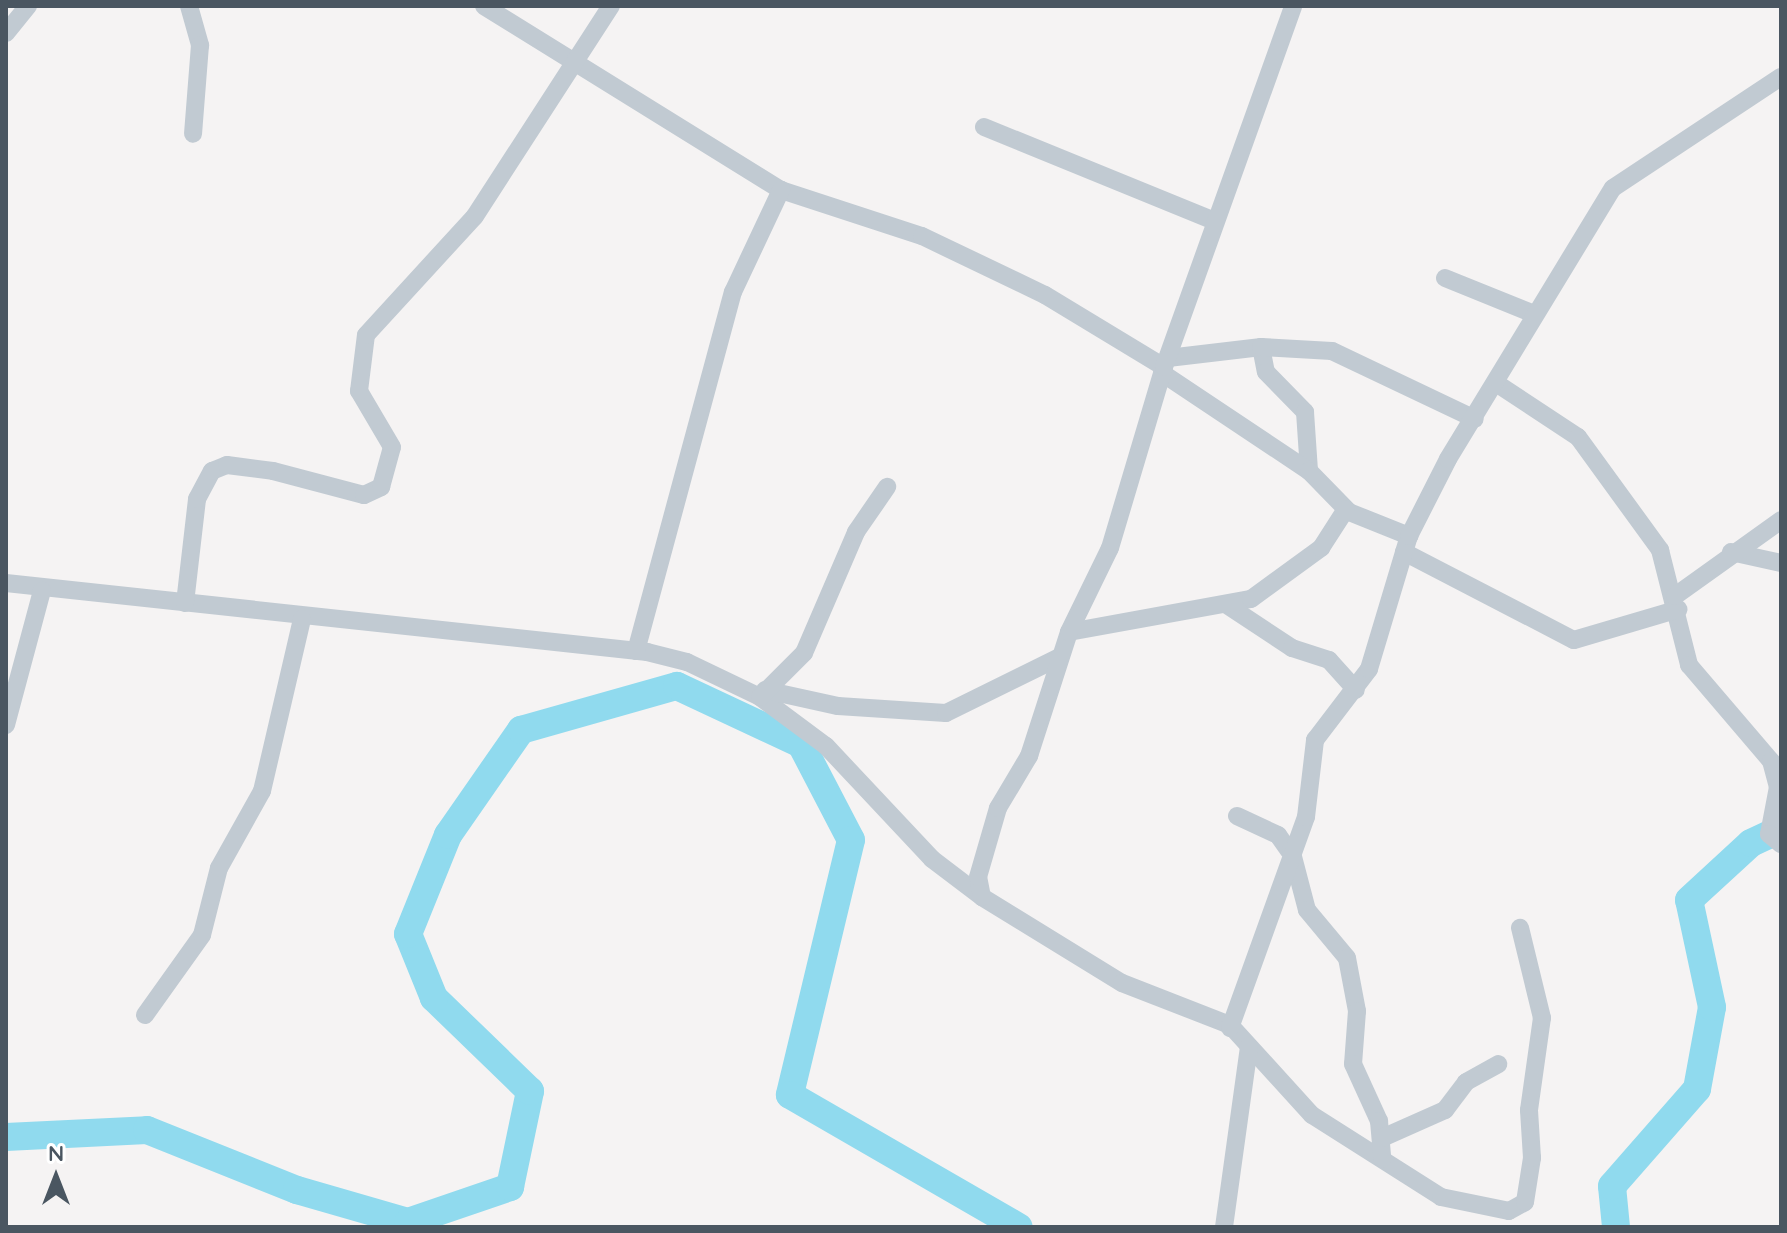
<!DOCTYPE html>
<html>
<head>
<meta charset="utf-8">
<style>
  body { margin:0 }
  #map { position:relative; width:1787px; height:1233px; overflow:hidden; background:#f5f3f3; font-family:Quicksand,sans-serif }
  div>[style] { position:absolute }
  .river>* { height:28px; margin:-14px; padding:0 14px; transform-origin:14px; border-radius:14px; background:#90daee }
  .minor>* { height:18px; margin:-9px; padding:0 9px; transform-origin:9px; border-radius:9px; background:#c1cad2 }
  span { translate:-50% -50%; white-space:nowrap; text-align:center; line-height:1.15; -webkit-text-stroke:8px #fff; paint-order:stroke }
  .frame { position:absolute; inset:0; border:8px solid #4a5661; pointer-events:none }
  .north { position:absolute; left:16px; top:1137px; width:80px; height:80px; -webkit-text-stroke:6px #fff; paint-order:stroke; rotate:0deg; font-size:22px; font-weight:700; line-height:32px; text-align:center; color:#4a5661 }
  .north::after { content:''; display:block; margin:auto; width:28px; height:36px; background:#4a5661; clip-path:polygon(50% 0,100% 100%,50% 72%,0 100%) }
</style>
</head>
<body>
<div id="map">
  <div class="river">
    <div style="left:6px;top:1137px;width:141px;rotate:-2.8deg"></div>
    <div style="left:147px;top:1130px;width:162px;rotate:21.8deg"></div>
    <div style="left:297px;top:1190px;width:116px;rotate:16.1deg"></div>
    <div style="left:408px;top:1222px;width:108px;rotate:-18.9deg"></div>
    <div style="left:510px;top:1187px;width:98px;rotate:-78.2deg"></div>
    <div style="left:530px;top:1091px;width:134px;rotate:-135.9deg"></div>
    <div style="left:434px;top:998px;width:69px;rotate:-112.1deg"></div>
    <div style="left:408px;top:934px;width:107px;rotate:-68deg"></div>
    <div style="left:448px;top:835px;width:128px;rotate:-55.2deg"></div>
    <div style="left:521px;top:730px;width:162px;rotate:-15.8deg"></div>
    <div style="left:677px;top:686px;width:137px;rotate:25.1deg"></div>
    <div style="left:801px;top:744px;width:108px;rotate:62.5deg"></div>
    <div style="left:851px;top:840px;width:262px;rotate:103.5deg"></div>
    <div style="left:790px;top:1095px;width:264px;rotate:30deg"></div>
    <div style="left:1616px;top:1227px;width:41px;rotate:-95.6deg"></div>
    <div style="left:1612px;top:1186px;width:129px;rotate:-48.8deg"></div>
    <div style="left:1697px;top:1089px;width:83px;rotate:-79.6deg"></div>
    <div style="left:1712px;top:1007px;width:109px;rotate:-102.1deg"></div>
    <div style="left:1689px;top:900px;width:84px;rotate:-42.6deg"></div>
    <div style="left:1751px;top:843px;width:33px;rotate:-25deg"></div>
  </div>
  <div class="minor">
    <div style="left:189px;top:6px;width:41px;rotate:74.2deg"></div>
    <div style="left:200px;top:45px;width:89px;rotate:94.5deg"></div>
    <div style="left:484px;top:6px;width:349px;rotate:31.8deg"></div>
    <div style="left:781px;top:190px;width:148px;rotate:18.1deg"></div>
    <div style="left:922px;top:236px;width:136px;rotate:25.6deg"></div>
    <div style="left:1045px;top:295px;width:139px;rotate:31.2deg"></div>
    <div style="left:6px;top:33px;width:35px;rotate:-51deg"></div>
    <div style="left:984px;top:127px;width:248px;rotate:22.2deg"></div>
    <div style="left:1445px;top:278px;width:96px;rotate:22deg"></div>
    <div style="left:1261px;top:347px;width:25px;rotate:79deg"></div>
    <div style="left:1266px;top:372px;width:56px;rotate:45.7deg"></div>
    <div style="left:1305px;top:412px;width:59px;rotate:86.1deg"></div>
    <div style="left:1168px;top:358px;width:94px;rotate:-6.7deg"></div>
    <div style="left:1261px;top:347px;width:71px;rotate:3.2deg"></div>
    <div style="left:1332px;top:351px;width:158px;rotate:25.4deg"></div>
    <div style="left:1162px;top:373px;width:177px;rotate:33.7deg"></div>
    <div style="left:1309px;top:471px;width:57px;rotate:45.7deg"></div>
    <div style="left:1349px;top:512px;width:65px;rotate:21.8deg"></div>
    <div style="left:1496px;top:383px;width:98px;rotate:33.4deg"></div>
    <div style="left:1578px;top:437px;width:140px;rotate:54deg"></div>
    <div style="left:1660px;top:550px;width:119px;rotate:75.8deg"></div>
    <div style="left:1689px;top:665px;width:126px;rotate:49.5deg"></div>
    <div style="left:1771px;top:761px;width:27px;rotate:75deg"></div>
    <div style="left:1778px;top:787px;width:48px;rotate:100.8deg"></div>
    <div style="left:1769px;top:834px;width:16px;rotate:40deg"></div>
    <div style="left:1404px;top:552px;width:191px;rotate:27.4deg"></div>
    <div style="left:1574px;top:640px;width:109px;rotate:-16.4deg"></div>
    <div style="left:1731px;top:552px;width:51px;rotate:12.4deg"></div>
    <div style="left:6px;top:583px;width:645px;rotate:6.14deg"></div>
    <div style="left:647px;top:652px;width:41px;rotate:14deg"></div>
    <div style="left:687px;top:662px;width:81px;rotate:25.6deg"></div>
    <div style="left:760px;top:697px;width:82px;rotate:36.6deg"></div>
    <div style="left:826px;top:746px;width:155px;rotate:46.8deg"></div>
    <div style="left:932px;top:859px;width:63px;rotate:37.2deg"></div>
    <div style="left:982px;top:897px;width:164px;rotate:31.6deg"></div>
    <div style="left:1122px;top:983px;width:116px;rotate:21.3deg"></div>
    <div style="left:1230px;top:1025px;width:122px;rotate:47.7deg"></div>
    <div style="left:1312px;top:1115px;width:153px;rotate:32.4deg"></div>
    <div style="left:1441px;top:1197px;width:69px;rotate:11.6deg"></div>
    <div style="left:1509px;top:1211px;width:18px;rotate:-29deg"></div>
    <div style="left:1525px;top:1202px;width:45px;rotate:-81deg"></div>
    <div style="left:1532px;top:1158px;width:48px;rotate:-93.6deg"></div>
    <div style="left:1529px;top:1110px;width:93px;rotate:-82deg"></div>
    <div style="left:1542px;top:1018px;width:93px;rotate:-103.7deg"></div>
    <div style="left:1675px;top:596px;width:130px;rotate:-35.6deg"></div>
    <div style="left:185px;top:603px;width:105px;rotate:-83.4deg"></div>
    <div style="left:197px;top:499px;width:32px;rotate:-62deg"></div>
    <div style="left:212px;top:471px;width:16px;rotate:-22deg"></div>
    <div style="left:227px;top:465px;width:46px;rotate:7.4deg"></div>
    <div style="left:273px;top:471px;width:94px;rotate:14.8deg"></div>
    <div style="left:364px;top:495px;width:19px;rotate:-25deg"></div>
    <div style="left:381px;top:487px;width:41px;rotate:-74.6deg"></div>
    <div style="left:392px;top:447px;width:65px;rotate:-120.5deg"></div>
    <div style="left:359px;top:391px;width:56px;rotate:-82.9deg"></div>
    <div style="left:366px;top:335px;width:161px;rotate:-47.5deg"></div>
    <div style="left:475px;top:216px;width:250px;rotate:-57.1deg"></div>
    <div style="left:1227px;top:605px;width:78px;rotate:33.5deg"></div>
    <div style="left:1292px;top:648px;width:39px;rotate:18deg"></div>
    <div style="left:1329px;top:660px;width:40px;rotate:48deg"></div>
    <div style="left:1069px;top:632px;width:185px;rotate:-10.3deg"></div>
    <div style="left:1251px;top:599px;width:87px;rotate:-36.1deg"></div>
    <div style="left:1321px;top:548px;width:46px;rotate:-57.3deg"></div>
    <div style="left:636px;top:651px;width:372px;rotate:-74.9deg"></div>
    <div style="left:733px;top:292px;width:113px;rotate:-64.8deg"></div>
    <div style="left:765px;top:690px;width:75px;rotate:12.4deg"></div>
    <div style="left:838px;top:706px;width:108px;rotate:3.7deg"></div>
    <div style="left:946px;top:713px;width:127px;rotate:-26.2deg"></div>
    <div style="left:760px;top:697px;width:62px;rotate:-45deg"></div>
    <div style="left:804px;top:653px;width:132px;rotate:-66.7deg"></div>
    <div style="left:856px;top:532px;width:55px;rotate:-55.4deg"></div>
    <div style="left:6px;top:725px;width:139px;rotate:-75deg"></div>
    <div style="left:1237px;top:816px;width:45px;rotate:24.9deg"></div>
    <div style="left:1278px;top:835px;width:19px;rotate:55deg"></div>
    <div style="left:1291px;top:849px;width:63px;rotate:75.3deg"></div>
    <div style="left:1307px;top:910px;width:62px;rotate:50.2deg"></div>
    <div style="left:1347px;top:958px;width:54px;rotate:79.3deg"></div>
    <div style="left:1357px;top:1011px;width:53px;rotate:94.3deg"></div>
    <div style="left:1353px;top:1064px;width:63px;rotate:65.5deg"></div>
    <div style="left:1379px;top:1121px;width:38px;rotate:85deg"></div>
    <div style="left:982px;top:897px;width:20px;rotate:-101deg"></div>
    <div style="left:978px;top:877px;width:72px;rotate:-73.8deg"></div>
    <div style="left:998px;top:808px;width:61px;rotate:-59.2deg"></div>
    <div style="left:1029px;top:756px;width:130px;rotate:-72.1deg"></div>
    <div style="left:1069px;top:632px;width:93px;rotate:-64deg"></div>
    <div style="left:1110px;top:548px;width:189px;rotate:-73.4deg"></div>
    <div style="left:1164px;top:367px;width:383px;rotate:-70.3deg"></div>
    <div style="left:145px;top:1015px;width:98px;rotate:-54.5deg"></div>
    <div style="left:202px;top:935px;width:69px;rotate:-75.8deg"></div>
    <div style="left:219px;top:868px;width:88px;rotate:-60.8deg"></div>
    <div style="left:262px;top:791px;width:177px;rotate:-76.9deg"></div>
    <div style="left:1230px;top:1028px;width:224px;rotate:-70.2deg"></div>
    <div style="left:1306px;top:817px;width:78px;rotate:-83.3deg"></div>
    <div style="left:1315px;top:740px;width:89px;rotate:-52.7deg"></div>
    <div style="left:1369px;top:669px;width:139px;rotate:-73.3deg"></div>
    <div style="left:1409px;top:536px;width:86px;rotate:-63.1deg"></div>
    <div style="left:1448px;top:459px;width:317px;rotate:-58.7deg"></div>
    <div style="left:1613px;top:188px;width:201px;rotate:-33.5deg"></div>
    <div style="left:1382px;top:1138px;width:69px;rotate:-24deg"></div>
    <div style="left:1445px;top:1110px;width:35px;rotate:-53deg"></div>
    <div style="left:1466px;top:1082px;width:37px;rotate:-29deg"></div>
    <div style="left:1224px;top:1227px;width:182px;rotate:-82.1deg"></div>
  </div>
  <div class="frame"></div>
  <div class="north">N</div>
</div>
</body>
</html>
